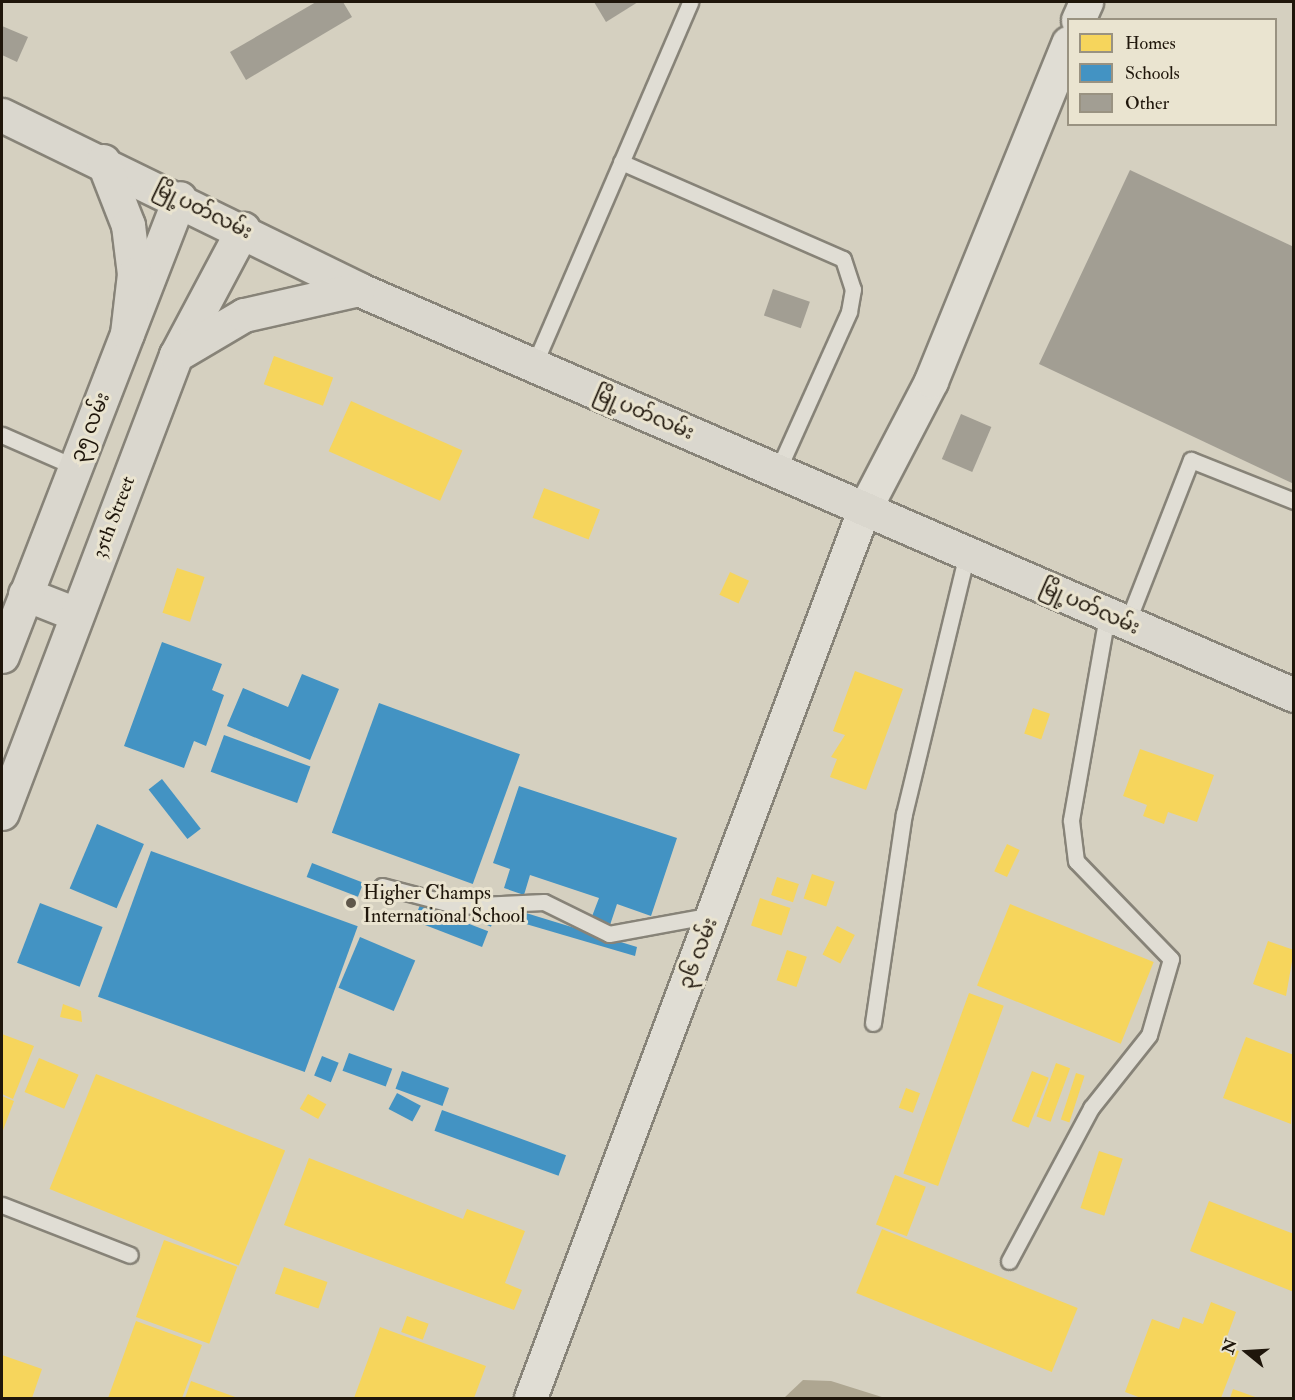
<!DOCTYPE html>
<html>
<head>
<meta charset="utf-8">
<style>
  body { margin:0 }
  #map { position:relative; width:1295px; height:1400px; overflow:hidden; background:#d5d0c0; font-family:"IM FELL Double Pica","Noto Sans Myanmar",serif }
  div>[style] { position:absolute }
  .water>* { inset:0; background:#aea691 }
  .homes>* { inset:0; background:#f6d55c; transform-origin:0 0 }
  .schools>* { inset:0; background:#4393c3; transform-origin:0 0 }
  .building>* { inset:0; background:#a29e93; transform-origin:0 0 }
  .roads { filter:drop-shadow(2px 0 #878378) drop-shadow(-2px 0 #878378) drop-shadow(0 2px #878378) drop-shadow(0 -2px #878378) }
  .lane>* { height:15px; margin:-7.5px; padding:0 7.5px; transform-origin:7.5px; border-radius:7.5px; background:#e0ddd4 }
  .street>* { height:32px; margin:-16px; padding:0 16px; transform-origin:16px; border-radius:16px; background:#e0ddd4 }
  .secondary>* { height:33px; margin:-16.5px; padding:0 16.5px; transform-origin:16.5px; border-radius:16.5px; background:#e0ddd4 }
  .primary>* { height:33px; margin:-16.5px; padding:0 16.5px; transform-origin:16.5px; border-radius:16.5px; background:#dad7ce }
  .highway>* { height:33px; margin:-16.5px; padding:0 16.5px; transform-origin:16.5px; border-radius:16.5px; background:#dad7ce }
  .dots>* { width:16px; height:16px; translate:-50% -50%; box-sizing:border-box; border:3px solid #eae4d0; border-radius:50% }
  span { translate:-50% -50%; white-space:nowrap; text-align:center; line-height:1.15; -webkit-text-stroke:6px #eae4d0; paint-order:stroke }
  .street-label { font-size:20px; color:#1f160b }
  .poi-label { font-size:20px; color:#1f160b }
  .left { translate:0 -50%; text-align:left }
  .frame { position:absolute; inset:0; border:3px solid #1f160b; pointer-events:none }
  .legend { position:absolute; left:1067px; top:18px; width:210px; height:108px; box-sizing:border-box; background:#eae4d0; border:2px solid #999281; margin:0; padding:8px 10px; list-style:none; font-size:18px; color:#1f160b }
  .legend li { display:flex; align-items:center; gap:12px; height:30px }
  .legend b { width:30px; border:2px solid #999281 }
  .north { position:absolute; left:1217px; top:1322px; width:60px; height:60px; -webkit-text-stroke:4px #eae4d0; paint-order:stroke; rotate:288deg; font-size:16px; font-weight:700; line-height:24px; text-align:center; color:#1f160b }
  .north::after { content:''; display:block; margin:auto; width:21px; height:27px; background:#1f160b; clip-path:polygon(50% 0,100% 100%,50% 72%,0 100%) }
</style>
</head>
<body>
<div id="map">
  <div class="water">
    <div style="clip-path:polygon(803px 1380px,831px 1381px,885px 1398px,784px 1398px)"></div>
  </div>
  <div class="homes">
    <div style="left:274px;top:356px;width:63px;height:30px;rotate:20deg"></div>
    <div style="left:351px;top:401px;width:122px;height:55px;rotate:24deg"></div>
    <div style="left:544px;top:488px;width:60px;height:32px;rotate:21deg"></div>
    <div style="left:177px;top:568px;width:29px;height:47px;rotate:18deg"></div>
    <div style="left:730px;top:572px;width:21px;height:25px;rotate:25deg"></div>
    <div style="clip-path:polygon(855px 671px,903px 689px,866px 790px,830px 777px,837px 759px,831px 757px,845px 735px,833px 731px)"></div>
    <div style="left:1033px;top:708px;width:18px;height:27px;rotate:19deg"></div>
    <div style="clip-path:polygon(1140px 749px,1214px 775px,1197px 822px,1168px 812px,1164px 824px,1143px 816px,1147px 805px,1123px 796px)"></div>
    <div style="left:1007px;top:844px;width:14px;height:30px;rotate:25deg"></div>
    <div style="left:812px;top:874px;width:24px;height:26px;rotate:19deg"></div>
    <div style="left:777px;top:877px;width:23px;height:19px;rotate:18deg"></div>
    <div style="left:760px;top:898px;width:32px;height:29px;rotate:18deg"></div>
    <div style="left:1010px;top:904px;width:155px;height:88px;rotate:22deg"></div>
    <div style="left:837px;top:926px;width:20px;height:32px;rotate:27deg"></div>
    <div style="clip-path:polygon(1268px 941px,1294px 950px,1286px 996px,1253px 984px)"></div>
    <div style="left:787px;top:950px;width:21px;height:32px;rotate:19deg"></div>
    <div style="left:969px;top:993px;width:37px;height:192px;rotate:20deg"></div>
    <div style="clip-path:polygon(63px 1004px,81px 1011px,82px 1022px,60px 1017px)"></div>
    <div style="clip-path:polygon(2px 1034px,34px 1046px,13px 1099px,2px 1094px)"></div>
    <div style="clip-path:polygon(1246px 1037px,1294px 1055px,1291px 1124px,1223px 1098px)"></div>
    <div style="left:39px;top:1058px;width:43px;height:37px;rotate:23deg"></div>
    <div style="left:1056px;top:1063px;width:15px;height:57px;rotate:20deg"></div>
    <div style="left:1032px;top:1071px;width:18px;height:54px;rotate:22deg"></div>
    <div style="left:1076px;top:1073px;width:9px;height:49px;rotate:18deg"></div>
    <div style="left:96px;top:1074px;width:204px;height:124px;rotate:22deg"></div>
    <div style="left:906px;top:1088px;width:15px;height:21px;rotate:20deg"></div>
    <div style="left:308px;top:1094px;width:21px;height:17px;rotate:29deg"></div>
    <div style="clip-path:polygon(2px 1096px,14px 1101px,2px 1133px)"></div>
    <div style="left:1099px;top:1151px;width:25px;height:60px;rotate:18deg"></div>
    <div style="clip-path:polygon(309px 1158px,463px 1219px,467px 1209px,525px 1231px,505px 1283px,522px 1290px,514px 1310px,284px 1225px)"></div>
    <div style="left:895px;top:1175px;width:33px;height:53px;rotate:21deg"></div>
    <div style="clip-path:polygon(1209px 1201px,1294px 1234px,1294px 1292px,1190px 1251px)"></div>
    <div style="left:882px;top:1229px;width:211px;height:69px;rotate:22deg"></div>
    <div style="left:164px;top:1240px;width:78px;height:82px;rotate:20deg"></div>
    <div style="left:284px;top:1267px;width:46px;height:28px;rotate:19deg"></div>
    <div style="clip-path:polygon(1211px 1302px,1236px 1312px,1224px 1345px,1239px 1351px,1221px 1398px,1141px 1398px,1125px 1392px,1152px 1319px,1179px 1329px,1183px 1317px,1203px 1324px)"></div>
    <div style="left:407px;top:1316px;width:23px;height:17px;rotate:20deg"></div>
    <div style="clip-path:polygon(136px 1321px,202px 1345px,182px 1398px,108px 1398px)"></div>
    <div style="clip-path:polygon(380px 1327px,486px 1366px,474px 1398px,354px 1398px)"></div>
    <div style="clip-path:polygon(2px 1355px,42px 1369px,32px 1398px,2px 1398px)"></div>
    <div style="clip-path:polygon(191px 1381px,238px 1398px,185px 1398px)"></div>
    <div style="clip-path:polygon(1233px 1389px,1258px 1398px,1230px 1398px)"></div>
  </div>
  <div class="schools">
    <div style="clip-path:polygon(162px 642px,222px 664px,212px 690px,224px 695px,206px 746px,194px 741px,184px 768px,124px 746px)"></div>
    <div style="clip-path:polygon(302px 674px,339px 689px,310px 760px,227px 726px,243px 688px,288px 707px)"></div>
    <div style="left:379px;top:703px;width:150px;height:138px;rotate:20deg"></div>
    <div style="left:224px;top:735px;width:92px;height:39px;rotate:20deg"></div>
    <div style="left:162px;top:779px;width:63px;height:17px;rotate:52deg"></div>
    <div style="clip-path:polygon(519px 786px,677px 838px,651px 916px,617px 904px,610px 925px,591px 919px,599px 898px,530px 875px,524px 895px,504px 888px,510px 869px,493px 863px)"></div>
    <div style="left:97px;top:824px;width:51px;height:70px;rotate:23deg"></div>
    <div style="left:151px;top:851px;width:220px;height:155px;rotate:20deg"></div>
    <div style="left:312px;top:863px;width:55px;height:15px;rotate:21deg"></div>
    <div style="left:40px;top:903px;width:67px;height:64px;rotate:21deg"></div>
    <div style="left:420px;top:905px;width:73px;height:17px;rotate:21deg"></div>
    <div style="left:486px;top:905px;width:13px;height:18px;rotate:23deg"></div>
    <div style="clip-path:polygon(503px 906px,637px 947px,635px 956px,499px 916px)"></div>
    <div style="left:360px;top:937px;width:60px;height:55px;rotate:23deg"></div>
    <div style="left:349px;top:1053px;width:46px;height:19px;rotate:20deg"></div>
    <div style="left:322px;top:1056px;width:18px;height:21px;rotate:22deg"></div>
    <div style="left:402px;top:1071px;width:50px;height:19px;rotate:20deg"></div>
    <div style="left:397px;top:1093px;width:27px;height:18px;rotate:28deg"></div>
    <div style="left:442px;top:1110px;width:132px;height:22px;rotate:20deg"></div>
  </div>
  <div class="building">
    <div style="clip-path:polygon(316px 2px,343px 2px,352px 17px,246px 80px,230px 52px)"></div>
    <div style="clip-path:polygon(594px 2px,638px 2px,606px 22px)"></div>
    <div style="clip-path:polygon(2px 26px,28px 37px,17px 62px,2px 55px)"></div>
    <div style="clip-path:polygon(1130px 170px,1294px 247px,1294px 484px,1039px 364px)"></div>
    <div style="left:773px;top:289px;width:39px;height:28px;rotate:19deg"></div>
    <div style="left:961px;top:414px;width:33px;height:49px;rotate:23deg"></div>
  </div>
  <div class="roads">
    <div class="lane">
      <div style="left:621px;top:162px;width:242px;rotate:23.6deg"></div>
      <div style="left:843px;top:259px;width:32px;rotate:72deg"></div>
      <div style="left:853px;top:289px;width:23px;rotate:100deg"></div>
      <div style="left:849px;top:312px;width:173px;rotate:114.2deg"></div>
      <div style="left:534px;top:365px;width:395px;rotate:-66.7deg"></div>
      <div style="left:2px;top:435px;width:80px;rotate:23.7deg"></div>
      <div style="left:1127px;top:623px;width:175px;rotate:-68.6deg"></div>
      <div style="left:1191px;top:460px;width:111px;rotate:21.7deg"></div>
      <div style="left:382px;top:886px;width:79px;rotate:14.7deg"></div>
      <div style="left:458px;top:906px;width:86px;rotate:-2.7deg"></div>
      <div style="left:544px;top:902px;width:72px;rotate:26.2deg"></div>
      <div style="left:609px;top:934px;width:106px;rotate:-10.4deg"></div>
      <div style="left:873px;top:1023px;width:211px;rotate:-81.6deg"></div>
      <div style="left:904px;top:814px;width:268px;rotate:-76.4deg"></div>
      <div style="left:2px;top:1205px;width:137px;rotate:21.3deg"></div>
      <div style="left:1009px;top:1261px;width:174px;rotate:-61.8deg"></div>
      <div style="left:1091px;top:1108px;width:93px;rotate:-51.5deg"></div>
      <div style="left:1149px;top:1035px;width:79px;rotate:-73.9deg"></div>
      <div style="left:1171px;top:959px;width:136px;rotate:-134.1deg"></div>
      <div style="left:1076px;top:861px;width:41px;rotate:-97deg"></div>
      <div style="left:1071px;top:820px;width:208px;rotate:-80deg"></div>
    </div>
    <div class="street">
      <div style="left:531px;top:1398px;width:951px;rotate:-69.43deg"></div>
    </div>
    <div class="secondary">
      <div style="left:1078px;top:20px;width:20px;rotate:-66deg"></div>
      <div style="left:865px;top:508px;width:143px;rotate:-62.5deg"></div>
      <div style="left:931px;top:381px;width:365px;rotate:-67.9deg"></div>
    </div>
    <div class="primary">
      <div style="left:2px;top:115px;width:396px;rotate:26deg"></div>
      <div style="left:358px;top:289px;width:1020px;rotate:23.45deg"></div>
      <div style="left:25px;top:594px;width:55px;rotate:21.4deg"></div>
      <div style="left:2px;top:656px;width:491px;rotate:-68.8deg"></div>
      <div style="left:2px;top:813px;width:490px;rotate:-69.2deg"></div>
      <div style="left:176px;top:355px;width:143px;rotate:-62deg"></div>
    </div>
    <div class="highway">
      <div style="left:103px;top:161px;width:69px;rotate:68.7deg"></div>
      <div style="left:128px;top:225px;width:49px;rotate:83deg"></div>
      <div style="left:134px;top:274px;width:60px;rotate:96.7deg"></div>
      <div style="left:176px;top:355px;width:79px;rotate:-30.5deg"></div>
      <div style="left:244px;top:315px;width:117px;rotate:-12.8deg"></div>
    </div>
  </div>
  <div class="dots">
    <div style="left:351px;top:903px;background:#5f574a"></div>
  </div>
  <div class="street-label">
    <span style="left:203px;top:210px;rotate:26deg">မြို့ပတ်လမ်း</span>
    <span style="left:644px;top:413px;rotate:23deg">မြို့ပတ်လမ်း</span>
    <span style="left:90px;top:427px;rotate:-68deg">၃၅ လမ်း</span>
    <span style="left:113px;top:517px;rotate:-69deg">35th Street</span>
    <span style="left:1090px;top:607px;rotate:24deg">မြို့ပတ်လမ်း</span>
    <span style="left:698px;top:953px;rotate:-69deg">၃၆ လမ်း</span>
  </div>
  <div class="poi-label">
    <span class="left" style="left:363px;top:904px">Higher Champs<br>International School</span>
  </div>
  <div class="frame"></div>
  <ul class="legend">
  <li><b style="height:16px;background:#f6d55c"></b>Homes</li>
  <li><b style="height:16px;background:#4393c3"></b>Schools</li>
  <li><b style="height:16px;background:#a29e93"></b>Other</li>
  </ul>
  <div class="north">N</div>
</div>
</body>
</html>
